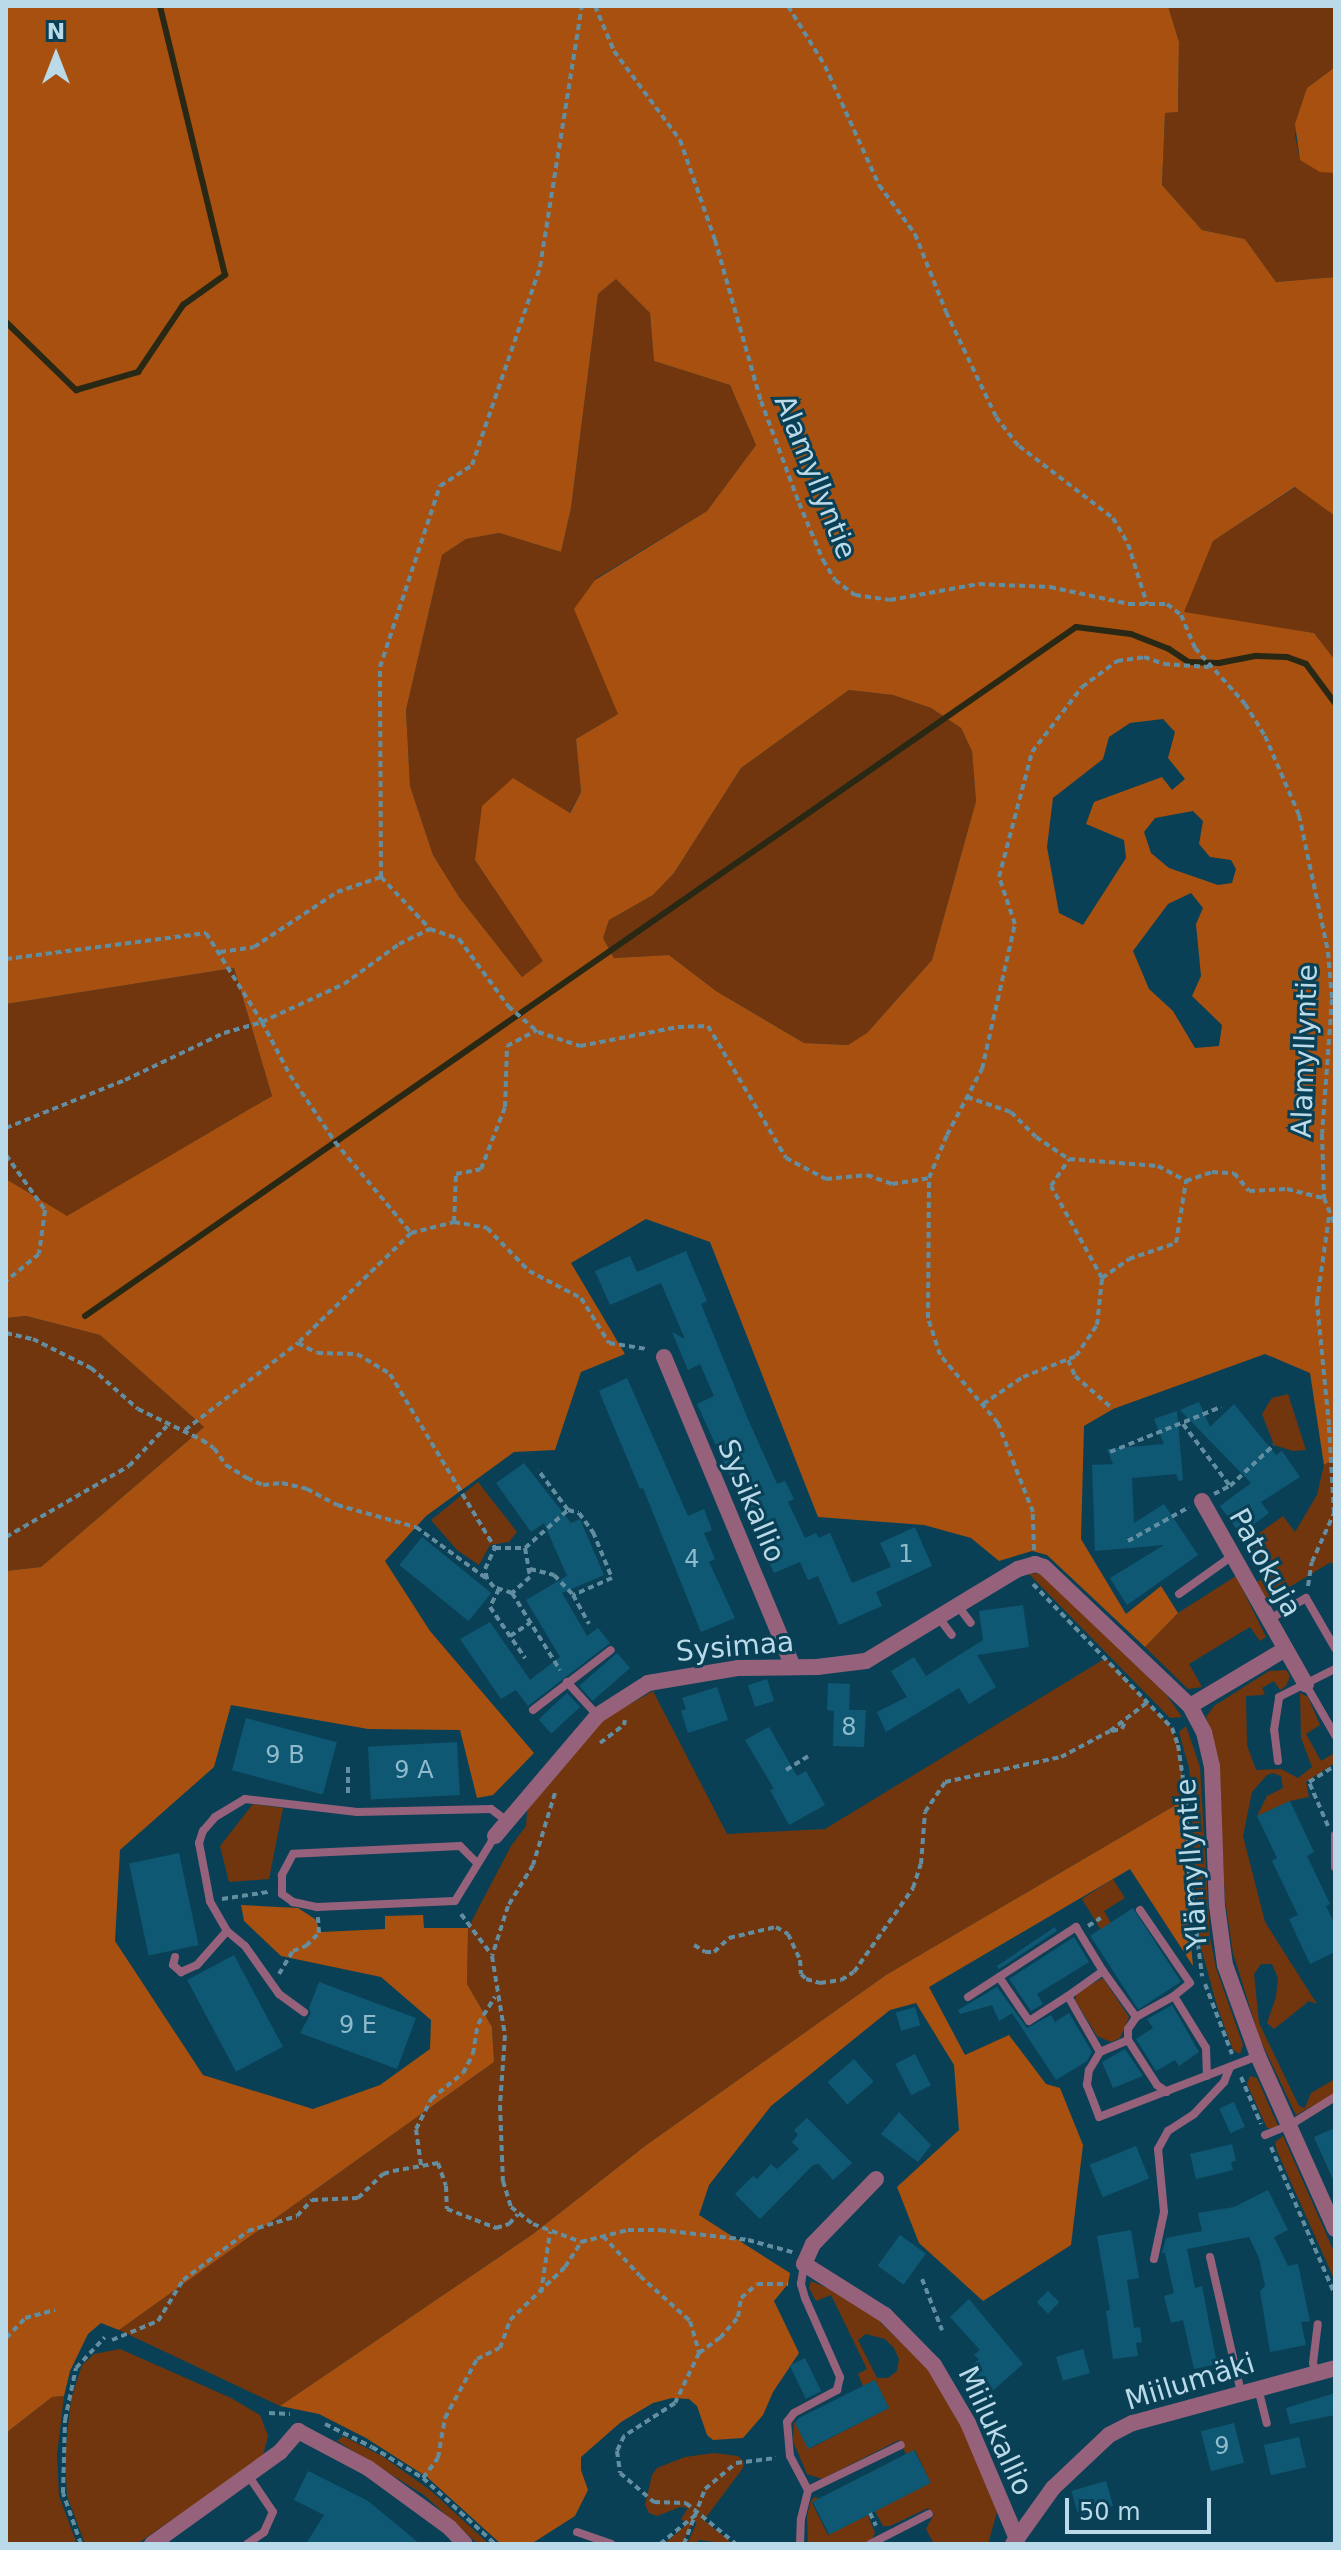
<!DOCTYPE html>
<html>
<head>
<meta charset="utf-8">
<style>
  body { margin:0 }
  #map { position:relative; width:1341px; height:2550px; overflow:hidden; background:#0a4055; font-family:"DejaVu Sans",sans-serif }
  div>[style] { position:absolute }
  .green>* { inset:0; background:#71360d }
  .forest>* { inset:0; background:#a7500f }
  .stream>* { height:6px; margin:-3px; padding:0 3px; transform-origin:3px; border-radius:3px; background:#282815 }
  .building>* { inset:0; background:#0f5874; transform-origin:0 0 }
  .path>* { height:4px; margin-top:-2px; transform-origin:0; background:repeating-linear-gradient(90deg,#638ea1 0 6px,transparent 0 10px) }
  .lane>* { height:8px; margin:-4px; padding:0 4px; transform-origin:4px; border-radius:4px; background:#96627b }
  .street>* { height:16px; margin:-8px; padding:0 8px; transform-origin:8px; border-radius:8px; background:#96627b }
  span { translate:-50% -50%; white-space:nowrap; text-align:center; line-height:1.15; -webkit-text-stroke:6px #0a4055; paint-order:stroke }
  .number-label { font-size:24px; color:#8fbacc }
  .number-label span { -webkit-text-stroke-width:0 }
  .street-label { font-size:28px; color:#badaea }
  .frame { position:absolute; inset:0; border:8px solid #badaea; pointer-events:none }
  .north { position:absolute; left:16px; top:16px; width:80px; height:80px; -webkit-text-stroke:6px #0a4055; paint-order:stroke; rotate:0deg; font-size:22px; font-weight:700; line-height:32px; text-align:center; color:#badaea }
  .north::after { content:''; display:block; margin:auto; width:28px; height:36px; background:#badaea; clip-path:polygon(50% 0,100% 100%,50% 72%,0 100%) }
  .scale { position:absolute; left:1065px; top:2498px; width:146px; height:36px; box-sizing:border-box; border:4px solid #badaea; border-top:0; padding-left:10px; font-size:24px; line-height:28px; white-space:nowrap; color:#badaea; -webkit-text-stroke:6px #0a4055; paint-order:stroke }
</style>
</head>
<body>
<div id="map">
  <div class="green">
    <div style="clip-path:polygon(1168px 6px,1335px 6px,1335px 67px,1307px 88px,1295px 135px,1300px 160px,1335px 173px,1335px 277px,1276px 282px,1245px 239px,1202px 230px,1162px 185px,1165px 113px,1178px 112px,1179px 42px)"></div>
    <div style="clip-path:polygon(616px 279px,650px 313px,654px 361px,730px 385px,756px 445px,707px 511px,595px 579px,618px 714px,576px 739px,581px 792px,569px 813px,513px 778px,475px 860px,544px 961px,522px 977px,459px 897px,433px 855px,410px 786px,406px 710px,442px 555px,466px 539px,499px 533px,561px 552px,571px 508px,598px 294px)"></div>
    <div style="clip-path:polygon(1296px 487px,1335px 516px,1335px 660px,1314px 633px,1183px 613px,1213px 541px)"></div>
    <div style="clip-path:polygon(849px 690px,893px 695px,931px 708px,961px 728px,972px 750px,976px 801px,932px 960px,867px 1033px,849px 1045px,804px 1043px,716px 991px,669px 955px,614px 958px,603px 938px,609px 920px,653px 895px,674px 873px,741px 768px)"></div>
    <div style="clip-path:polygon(234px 968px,272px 1096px,66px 1217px,6px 1179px,6px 1004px)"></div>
    <div style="clip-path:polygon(26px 1316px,100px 1335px,204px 1427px,41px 1567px,6px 1571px,6px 1318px)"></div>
    <div style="clip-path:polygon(1288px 1394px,1306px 1450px,1293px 1451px,1274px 1445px,1262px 1414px,1272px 1398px)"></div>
    <div style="clip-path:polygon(1335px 1459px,1335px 1567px,1331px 1562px,1268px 1600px,1255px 1583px,1271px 1574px,1251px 1539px,1283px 1516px,1295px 1532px,1317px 1495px,1324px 1465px)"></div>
    <div style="clip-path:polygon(478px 1482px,517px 1532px,509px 1542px,490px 1545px,479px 1565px,457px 1550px,431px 1520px)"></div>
    <div style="clip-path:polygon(1028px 1573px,1041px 1574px,1165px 1693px,1182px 1717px,1170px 1718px)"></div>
    <div style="clip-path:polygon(1236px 1576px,1266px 1637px,1260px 1641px,1250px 1627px,1189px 1664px,1202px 1687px,1188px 1689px,1145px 1647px,1178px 1613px)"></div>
    <div style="clip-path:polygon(1106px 1658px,1172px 1728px,1178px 1745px,1186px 1799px,886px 1975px,645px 2146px,533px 2234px,280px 2406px,119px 2330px,494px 2062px,492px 2027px,467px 1984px,468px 1928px,511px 1846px,526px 1826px,528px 1801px,602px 1720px,653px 1691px,727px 1834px,825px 1829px)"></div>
    <div style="clip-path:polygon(1286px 1670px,1290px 1676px,1286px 1686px,1280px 1690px,1274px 1681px,1262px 1688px,1265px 1694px,1262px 1695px,1246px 1696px,1247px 1745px,1256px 1770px,1281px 1769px,1298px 1778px,1312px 1767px,1301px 1738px,1300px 1693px,1308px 1697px,1320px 1725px,1306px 1734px,1321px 1761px,1335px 1753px,1335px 1763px,1306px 1782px,1309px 1797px,1290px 1801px,1257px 1816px,1267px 1796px,1283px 1788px,1281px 1776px,1273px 1773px,1267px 1775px,1252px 1792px,1243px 1836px,1265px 1922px,1317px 2004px,1309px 2001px,1274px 2029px,1267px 2023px,1276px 1997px,1278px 1978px,1272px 1964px,1261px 1964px,1254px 1974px,1259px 2023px,1299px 2106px,1305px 2108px,1311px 2093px,1335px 2079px,1335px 2094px,1296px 2115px,1259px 2037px,1233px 1953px,1225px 1900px,1218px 1757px,1206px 1717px,1214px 1706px,1269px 1671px)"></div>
    <div style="clip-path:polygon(1186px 1726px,1200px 1767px,1210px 1938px,1216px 1968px,1243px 2045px,1240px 2054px,1233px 2050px,1217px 2006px,1199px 1940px,1189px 1768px,1179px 1732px)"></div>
    <div style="clip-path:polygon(253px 1804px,283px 1808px,269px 1879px,229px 1882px,220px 1846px)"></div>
    <div style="clip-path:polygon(1113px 1879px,1125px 1898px,1104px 1911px,1111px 1923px,1101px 1930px,1082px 1899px)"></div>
    <div style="clip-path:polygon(1103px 1978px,1129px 2017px,1120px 2038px,1111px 2042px,1097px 2036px,1075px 2000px,1077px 1992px)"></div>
    <div style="clip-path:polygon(1250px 2076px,1257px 2078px,1278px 2126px,1275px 2128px,1267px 2128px,1247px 2084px)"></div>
    <div style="clip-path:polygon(1283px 2136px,1335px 2254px,1335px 2281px,1277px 2151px,1275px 2142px)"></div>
    <div style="clip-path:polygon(evenodd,811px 2281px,842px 2294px,870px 2312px,930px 2371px,970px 2442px,997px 2512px,988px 2544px,934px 2544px,926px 2529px,934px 2514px,928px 2508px,890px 2526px,883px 2526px,875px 2511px,930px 2482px,915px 2450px,906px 2454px,899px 2440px,822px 2479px,807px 2474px,793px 2441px,794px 2421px,809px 2449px,889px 2408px,875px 2380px,863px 2386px,858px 2374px,867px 2369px,831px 2295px,816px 2301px,809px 2288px,811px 2281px,866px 2334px,885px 2339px,894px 2348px,899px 2359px,897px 2371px,888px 2378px,877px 2378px,858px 2340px,866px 2334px)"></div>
    <div style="clip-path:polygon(120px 2349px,231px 2398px,260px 2415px,268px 2436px,263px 2455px,256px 2462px,137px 2544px,85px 2544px,67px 2496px,65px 2455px,71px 2399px,82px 2365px,94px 2354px)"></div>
    <div style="clip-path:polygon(64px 2396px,57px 2455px,59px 2496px,77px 2544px,6px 2544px,6px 2433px,52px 2397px)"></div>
    <div style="clip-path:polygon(343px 2436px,382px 2456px,430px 2490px,489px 2544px,478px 2544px,424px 2495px,337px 2441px)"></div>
    <div style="clip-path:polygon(714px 2453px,738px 2456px,744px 2462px,743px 2468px,704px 2520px,733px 2544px,698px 2540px,697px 2544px,687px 2544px,697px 2522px,693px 2523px,682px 2544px,664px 2544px,687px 2524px,681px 2519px,688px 2508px,680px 2507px,657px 2516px,649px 2513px,645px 2505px,652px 2475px,657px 2468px,685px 2457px)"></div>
    <div style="clip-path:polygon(815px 2497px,819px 2499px,812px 2503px,828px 2535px,868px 2515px,875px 2533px,872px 2539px,862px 2544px,808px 2544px,807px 2516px,811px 2500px)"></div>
  </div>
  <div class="forest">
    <div style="clip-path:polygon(evenodd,6px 6px,1168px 6px,1179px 42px,1178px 112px,1165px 113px,1162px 185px,1202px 230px,1245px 239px,1276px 282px,1335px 277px,1335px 516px,1295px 487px,1213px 541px,1184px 612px,1314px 633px,1335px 660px,1335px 1459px,1324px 1465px,1310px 1373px,1265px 1354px,1113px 1409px,1084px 1426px,1081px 1539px,1126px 1614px,1161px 1586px,1178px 1613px,1145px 1647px,1047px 1555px,1032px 1551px,999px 1561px,971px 1538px,924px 1525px,818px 1517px,710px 1242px,646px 1219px,571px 1263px,625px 1354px,581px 1372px,555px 1450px,514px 1452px,426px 1516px,385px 1561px,430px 1631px,534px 1753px,493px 1795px,477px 1798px,460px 1730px,368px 1729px,231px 1705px,214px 1767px,120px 1850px,115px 1941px,203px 2075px,313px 2109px,380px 2085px,430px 2049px,431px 2020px,381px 1977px,281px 1956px,244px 1921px,241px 1905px,298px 1908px,315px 1919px,321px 1932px,385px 1929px,385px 1916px,423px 1915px,424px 1928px,468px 1928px,467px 1984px,492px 2027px,494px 2062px,119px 2330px,101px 2323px,88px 2334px,70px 2371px,64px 2396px,52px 2397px,6px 2433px,6px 1571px,41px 1567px,204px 1427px,100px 1335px,26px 1316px,6px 1318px,6px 1179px,67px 1216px,272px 1096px,234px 968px,6px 1004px,6px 6px,616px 279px,650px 313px,654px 361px,730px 385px,756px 445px,707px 511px,595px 580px,574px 609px,618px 714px,576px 739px,581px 792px,570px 813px,513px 778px,482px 806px,475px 860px,543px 961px,522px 977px,459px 897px,433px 855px,410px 786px,406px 710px,442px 555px,466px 539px,499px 533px,561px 552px,571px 508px,598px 294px,616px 279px,6px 6px,849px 690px,893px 695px,931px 708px,961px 728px,972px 751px,976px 801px,932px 960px,867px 1033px,848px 1045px,804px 1043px,716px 991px,669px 955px,614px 958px,603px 938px,609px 920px,653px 895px,674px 873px,741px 768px,849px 690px,6px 6px,1163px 719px,1175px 732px,1168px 758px,1185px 779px,1172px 790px,1162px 777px,1094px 802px,1086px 824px,1124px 840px,1126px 858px,1083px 925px,1059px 913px,1047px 847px,1053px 798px,1103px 759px,1109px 737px,1130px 723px,1163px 719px,6px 6px,1193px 811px,1203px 821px,1199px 844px,1210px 857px,1231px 860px,1236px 869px,1232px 883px,1218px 885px,1169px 868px,1151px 853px,1144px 832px,1155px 818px,1193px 811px,6px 6px,1191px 893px,1203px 908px,1196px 924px,1201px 976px,1192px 996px,1222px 1025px,1219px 1046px,1195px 1048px,1173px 1011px,1149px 989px,1133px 951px,1168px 904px,1191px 893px)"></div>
    <div style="clip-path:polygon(1335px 67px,1335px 173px,1320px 172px,1300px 160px,1295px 124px,1307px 88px)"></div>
    <div style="clip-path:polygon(1186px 1799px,1184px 1868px,1193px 1966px,1130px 1869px,929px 1987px,965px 2055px,1009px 2035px,1046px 2084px,1060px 2088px,1083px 2145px,1071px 2245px,983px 2301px,919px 2243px,897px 2187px,959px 2130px,954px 2065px,916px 2003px,890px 2010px,771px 2106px,709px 2185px,699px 2215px,790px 2273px,788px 2284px,774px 2301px,799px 2353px,773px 2392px,763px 2415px,743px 2438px,713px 2440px,707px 2435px,697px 2406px,689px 2399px,672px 2398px,653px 2403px,621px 2422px,581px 2457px,581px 2470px,588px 2490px,575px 2516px,531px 2544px,501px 2544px,427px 2477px,366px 2438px,319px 2414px,280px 2406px,533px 2234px,645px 2146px,886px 1975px)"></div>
  </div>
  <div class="stream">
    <div style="left:6px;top:322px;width:98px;rotate:44.2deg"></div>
    <div style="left:76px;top:390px;width:65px;rotate:-16.2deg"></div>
    <div style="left:138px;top:372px;width:81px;rotate:-56.1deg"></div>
    <div style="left:183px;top:305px;width:52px;rotate:-35.5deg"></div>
    <div style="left:225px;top:275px;width:277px;rotate:-103.6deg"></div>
    <div style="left:85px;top:1316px;width:1207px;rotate:-34.81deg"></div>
    <div style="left:1076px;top:627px;width:55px;rotate:7.3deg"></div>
    <div style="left:1131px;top:634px;width:41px;rotate:21.5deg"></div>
    <div style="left:1169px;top:649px;width:23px;rotate:34deg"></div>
    <div style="left:1188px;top:662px;width:31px;rotate:2deg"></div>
    <div style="left:1219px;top:663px;width:38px;rotate:-11deg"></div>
    <div style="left:1256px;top:656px;width:31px;rotate:2deg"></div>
    <div style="left:1287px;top:657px;width:20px;rotate:20deg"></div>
    <div style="left:1306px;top:664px;width:49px;rotate:53.4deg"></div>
  </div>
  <div class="building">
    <div style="clip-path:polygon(686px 1251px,707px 1301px,701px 1304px,747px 1417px,777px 1484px,785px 1481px,794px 1499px,788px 1502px,805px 1538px,816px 1533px,819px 1538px,830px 1533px,852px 1583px,891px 1567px,880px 1543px,915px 1527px,932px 1566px,876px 1592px,882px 1606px,839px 1625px,818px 1576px,808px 1580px,800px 1562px,774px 1573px,697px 1404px,714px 1396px,700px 1364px,688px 1370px,672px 1332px,685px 1339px,661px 1283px,610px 1305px,595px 1271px,630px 1256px,637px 1272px)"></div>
    <div style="clip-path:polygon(627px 1378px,688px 1516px,704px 1509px,712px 1530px,704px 1533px,715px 1559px,709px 1562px,735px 1618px,701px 1632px,643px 1488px,640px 1489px,599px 1391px)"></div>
    <div style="clip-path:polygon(1199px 1402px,1210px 1427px,1234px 1404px,1276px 1455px,1282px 1451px,1300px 1477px,1261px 1502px,1269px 1513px,1240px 1534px,1220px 1506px,1251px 1483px,1180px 1410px)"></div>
    <div style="clip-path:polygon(1177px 1411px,1183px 1480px,1179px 1481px,1176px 1474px,1132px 1478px,1134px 1523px,1164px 1504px,1198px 1555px,1127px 1605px,1110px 1578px,1164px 1545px,1095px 1551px,1092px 1465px,1113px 1464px,1107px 1449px,1164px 1444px,1154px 1419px)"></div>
    <div style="clip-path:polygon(524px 1463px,571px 1523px,580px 1519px,604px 1575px,562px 1593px,587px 1636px,598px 1628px,610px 1643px,528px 1706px,516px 1690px,501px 1699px,460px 1639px,490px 1622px,530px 1680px,560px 1657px,526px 1600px,567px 1576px,544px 1523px,531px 1532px,496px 1483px)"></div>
    <div style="left:422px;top:1537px;width:89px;height:36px;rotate:39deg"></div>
    <div style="clip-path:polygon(1023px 1605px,1029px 1647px,977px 1655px,996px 1687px,969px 1704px,959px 1688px,886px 1732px,877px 1712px,907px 1697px,891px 1671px,914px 1657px,926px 1676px,983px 1640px,979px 1611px)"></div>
    <div style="left:617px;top:1653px;width:20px;height:50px;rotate:49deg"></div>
    <div style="left:767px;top:1679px;width:23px;height:20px;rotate:72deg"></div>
    <div style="clip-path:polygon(828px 1683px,850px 1684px,849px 1710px,866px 1710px,864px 1747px,833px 1746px,834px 1711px,827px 1710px)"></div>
    <div style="clip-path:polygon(717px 1687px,728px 1720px,688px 1733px,681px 1711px,686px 1709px,682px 1698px)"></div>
    <div style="left:567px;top:1693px;width:19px;height:39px;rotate:47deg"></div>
    <div style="left:246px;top:1718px;width:94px;height:54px;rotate:15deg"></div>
    <div style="clip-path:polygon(769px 1727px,797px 1776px,806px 1771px,825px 1805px,789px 1825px,770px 1790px,774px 1789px,745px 1740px)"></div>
    <div style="left:457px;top:1742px;width:53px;height:89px;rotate:87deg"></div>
    <div style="clip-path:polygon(1290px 1801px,1314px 1852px,1307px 1856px,1330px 1904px,1326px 1906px,1335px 1925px,1335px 1952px,1310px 1964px,1289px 1919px,1298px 1915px,1272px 1861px,1277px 1858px,1257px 1816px)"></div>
    <div style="left:179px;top:1853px;width:94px;height:51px;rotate:78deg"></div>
    <div style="left:1133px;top:1908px;width:88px;height:51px;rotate:57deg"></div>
    <div style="clip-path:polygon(1055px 1927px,1057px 1931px,999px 1969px,997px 1966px)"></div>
    <div style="clip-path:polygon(1074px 1937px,1089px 1962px,1037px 1994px,1043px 2004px,1031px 2011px,1009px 1979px)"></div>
    <div style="left:234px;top:1955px;width:104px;height:53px;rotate:62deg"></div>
    <div style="clip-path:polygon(319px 1982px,416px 2018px,397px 2069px,300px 2033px,311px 2013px,309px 2008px)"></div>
    <div style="clip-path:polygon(997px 1987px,1027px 2028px,1051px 2015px,1055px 2022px,1069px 2013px,1092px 2052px,1087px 2061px,1056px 2080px,1012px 2013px,999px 2021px,992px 2005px,960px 2014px,958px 2010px)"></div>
    <div style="clip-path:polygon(1172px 2005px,1199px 2052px,1179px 2066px,1175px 2060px,1156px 2071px,1136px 2039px,1153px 2028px,1147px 2019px)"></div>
    <div style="left:915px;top:2007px;width:19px;height:20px;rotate:74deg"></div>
    <div style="clip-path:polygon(1125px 2049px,1143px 2076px,1113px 2088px,1102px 2062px)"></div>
    <div style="left:915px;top:2054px;width:35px;height:22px;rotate:63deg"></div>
    <div style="left:854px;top:2059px;width:30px;height:35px;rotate:49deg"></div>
    <div style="left:1234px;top:2102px;width:27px;height:16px;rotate:66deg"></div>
    <div style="clip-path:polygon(899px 2112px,931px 2145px,918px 2162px,881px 2134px)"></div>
    <div style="clip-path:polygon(807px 2118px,852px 2163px,833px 2180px,819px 2164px,813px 2165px,760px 2219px,735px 2194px,753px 2176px,757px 2179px,771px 2164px,777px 2169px,799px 2149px,792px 2142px,798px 2135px,794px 2130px)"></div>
    <div style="clip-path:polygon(1335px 2128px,1335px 2184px,1314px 2137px)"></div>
    <div style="clip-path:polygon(1232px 2144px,1236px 2161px,1231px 2162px,1233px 2170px,1196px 2179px,1190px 2154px)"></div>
    <div style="left:1136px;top:2146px;width:35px;height:50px;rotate:68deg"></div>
    <div style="clip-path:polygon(1268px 2190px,1288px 2230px,1274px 2237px,1288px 2266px,1298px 2264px,1310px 2321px,1301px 2322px,1306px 2345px,1270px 2352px,1260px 2291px,1265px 2286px,1259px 2258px,1249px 2237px,1187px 2249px,1195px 2288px,1202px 2286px,1217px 2364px,1194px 2369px,1183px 2320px,1171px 2323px,1164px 2296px,1174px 2293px,1165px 2253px,1162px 2253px,1166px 2238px,1202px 2231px,1198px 2213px,1234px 2207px)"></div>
    <div style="clip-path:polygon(1131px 2230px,1139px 2278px,1127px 2280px,1134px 2328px,1140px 2327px,1142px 2342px,1136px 2343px,1138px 2356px,1113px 2359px,1106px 2311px,1110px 2310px,1097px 2236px)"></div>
    <div style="left:900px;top:2235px;width:32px;height:38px;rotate:36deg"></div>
    <div style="left:1048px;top:2291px;width:16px;height:16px;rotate:45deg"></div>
    <div style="clip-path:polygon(969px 2299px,1023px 2364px,989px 2394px,967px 2370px,979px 2359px,974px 2355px,980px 2350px,950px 2317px)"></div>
    <div style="left:1083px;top:2349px;width:25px;height:28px;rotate:74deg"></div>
    <div style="left:805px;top:2358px;width:37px;height:17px;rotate:64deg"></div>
    <div style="clip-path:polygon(875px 2380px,889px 2408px,808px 2449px,795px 2423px,799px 2418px)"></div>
    <div style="clip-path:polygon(1335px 2393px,1335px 2415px,1290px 2424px,1286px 2408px)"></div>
    <div style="left:1234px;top:2423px;width:41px;height:34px;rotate:76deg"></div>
    <div style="left:1299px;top:2437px;width:31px;height:36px;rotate:77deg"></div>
    <div style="left:914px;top:2450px;width:37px;height:114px;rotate:63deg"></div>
    <div style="clip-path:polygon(308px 2471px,368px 2501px,420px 2544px,306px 2544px,324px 2515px,294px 2500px)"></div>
    <div style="left:1106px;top:2481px;width:26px;height:36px;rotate:74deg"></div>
  </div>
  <div class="path">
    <div style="left:595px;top:6px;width:49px;rotate:67.1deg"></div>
    <div style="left:614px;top:51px;width:111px;rotate:53.4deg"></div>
    <div style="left:680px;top:140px;width:106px;rotate:70.7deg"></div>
    <div style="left:715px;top:240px;width:167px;rotate:74.1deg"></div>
    <div style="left:761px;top:401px;width:109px;rotate:69.6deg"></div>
    <div style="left:799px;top:503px;width:62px;rotate:67.2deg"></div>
    <div style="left:823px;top:560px;width:23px;rotate:59deg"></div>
    <div style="left:835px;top:580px;width:25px;rotate:37deg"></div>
    <div style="left:855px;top:595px;width:35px;rotate:8deg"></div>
    <div style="left:890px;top:600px;width:90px;rotate:-10.2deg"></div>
    <div style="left:979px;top:584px;width:71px;rotate:2.4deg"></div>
    <div style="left:1050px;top:587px;width:81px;rotate:12.1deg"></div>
    <div style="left:1129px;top:604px;width:38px"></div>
    <div style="left:1167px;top:604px;width:18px;rotate:38deg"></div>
    <div style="left:1181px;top:615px;width:36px;rotate:67deg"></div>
    <div style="left:1195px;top:648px;width:75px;rotate:48.2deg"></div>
    <div style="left:1245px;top:704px;width:38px;rotate:58deg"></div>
    <div style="left:1265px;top:736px;width:86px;rotate:66.7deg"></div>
    <div style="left:1299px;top:815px;width:140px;rotate:78deg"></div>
    <div style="left:1328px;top:952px;width:47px;rotate:85.1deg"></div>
    <div style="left:1332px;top:999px;width:135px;rotate:94.2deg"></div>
    <div style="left:1322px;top:1134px;width:64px;rotate:88.2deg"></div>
    <div style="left:1324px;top:1198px;width:29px;rotate:68deg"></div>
    <div style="left:788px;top:6px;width:70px;rotate:58.3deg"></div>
    <div style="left:825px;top:66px;width:131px;rotate:65.6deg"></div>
    <div style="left:879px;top:185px;width:61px;rotate:53.7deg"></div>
    <div style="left:915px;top:234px;width:84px;rotate:68.3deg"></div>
    <div style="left:946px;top:312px;width:116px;rotate:64.5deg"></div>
    <div style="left:996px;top:417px;width:37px;rotate:52deg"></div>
    <div style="left:1019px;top:446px;width:118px;rotate:37.5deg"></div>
    <div style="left:1113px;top:518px;width:30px;rotate:60deg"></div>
    <div style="left:1128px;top:544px;width:63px;rotate:72.4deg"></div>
    <div style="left:381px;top:877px;width:210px;rotate:-90.3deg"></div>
    <div style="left:380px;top:667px;width:191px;rotate:-71.7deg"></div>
    <div style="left:440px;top:486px;width:38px;rotate:-33deg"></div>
    <div style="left:472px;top:465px;width:209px;rotate:-71deg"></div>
    <div style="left:540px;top:267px;width:264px;rotate:-80.9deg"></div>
    <div style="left:220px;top:952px;width:34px;rotate:-8deg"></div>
    <div style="left:254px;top:947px;width:100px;rotate:-33.5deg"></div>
    <div style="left:337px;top:892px;width:46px;rotate:-18.8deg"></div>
    <div style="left:381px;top:877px;width:71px;rotate:46.7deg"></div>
    <div style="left:6px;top:959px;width:202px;rotate:-7.4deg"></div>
    <div style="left:206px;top:933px;width:105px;rotate:57.8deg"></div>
    <div style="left:262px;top:1022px;width:60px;rotate:62.2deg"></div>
    <div style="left:290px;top:1075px;width:81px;rotate:56.1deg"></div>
    <div style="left:335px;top:1142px;width:119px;rotate:50.1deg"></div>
    <div style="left:411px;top:1233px;width:158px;rotate:135.8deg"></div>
    <div style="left:967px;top:1097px;width:46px;rotate:18.8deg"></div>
    <div style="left:1011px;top:1112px;width:35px;rotate:45deg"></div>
    <div style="left:1036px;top:1137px;width:40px;rotate:34deg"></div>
    <div style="left:1069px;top:1159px;width:89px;rotate:4.5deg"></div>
    <div style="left:1158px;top:1166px;width:32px;rotate:28deg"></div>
    <div style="left:1186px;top:1181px;width:28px;rotate:-19deg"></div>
    <div style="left:1212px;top:1172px;width:22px;rotate:3deg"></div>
    <div style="left:1234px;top:1173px;width:23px;rotate:50deg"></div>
    <div style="left:1249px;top:1191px;width:38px;rotate:-3deg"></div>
    <div style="left:1287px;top:1189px;width:38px;rotate:14deg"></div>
    <div style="left:6px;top:1128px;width:128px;rotate:-22deg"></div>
    <div style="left:125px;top:1080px;width:110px;rotate:-25.4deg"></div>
    <div style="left:224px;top:1033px;width:40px;rotate:-16deg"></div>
    <div style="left:262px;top:1022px;width:90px;rotate:-24.9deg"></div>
    <div style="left:344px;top:984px;width:68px;rotate:-36deg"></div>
    <div style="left:399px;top:944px;width:34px;rotate:-26deg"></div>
    <div style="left:430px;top:929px;width:31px;rotate:19deg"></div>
    <div style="left:459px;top:939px;width:83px;rotate:53.8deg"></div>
    <div style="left:508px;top:1006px;width:40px;rotate:41deg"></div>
    <div style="left:538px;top:1032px;width:44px;rotate:18.4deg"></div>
    <div style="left:580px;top:1046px;width:100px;rotate:-11deg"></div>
    <div style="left:678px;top:1027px;width:30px;rotate:-2deg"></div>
    <div style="left:708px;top:1026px;width:153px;rotate:59.4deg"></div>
    <div style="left:786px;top:1158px;width:45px;rotate:27.7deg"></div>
    <div style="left:826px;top:1179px;width:41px;rotate:-5.6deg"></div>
    <div style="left:867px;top:1175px;width:27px;rotate:20deg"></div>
    <div style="left:892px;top:1184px;width:37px;rotate:-9deg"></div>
    <div style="left:6px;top:1155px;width:67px;rotate:54.7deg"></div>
    <div style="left:45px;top:1210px;width:44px;rotate:97.8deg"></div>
    <div style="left:39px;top:1254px;width:43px;rotate:140.7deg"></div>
    <div style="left:454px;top:1222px;width:48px;rotate:-87.6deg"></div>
    <div style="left:456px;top:1174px;width:25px;rotate:-11deg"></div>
    <div style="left:481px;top:1169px;width:66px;rotate:-68.8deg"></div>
    <div style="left:505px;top:1107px;width:61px;rotate:-88.1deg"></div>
    <div style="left:507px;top:1046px;width:34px;rotate:-28deg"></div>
    <div style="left:411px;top:1233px;width:44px;rotate:-14.3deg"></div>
    <div style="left:454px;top:1222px;width:34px;rotate:10deg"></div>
    <div style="left:487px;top:1228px;width:60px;rotate:45.7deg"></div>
    <div style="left:529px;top:1271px;width:59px;rotate:27.4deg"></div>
    <div style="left:581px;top:1298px;width:53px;rotate:58.1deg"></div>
    <div style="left:609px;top:1343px;width:39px;rotate:9deg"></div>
    <div style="left:1102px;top:1278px;width:33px;rotate:-35deg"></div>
    <div style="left:1129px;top:1259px;width:50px;rotate:-18.8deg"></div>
    <div style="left:1176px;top:1243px;width:63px;rotate:-80.8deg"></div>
    <div style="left:6px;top:1333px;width:28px;rotate:13deg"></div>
    <div style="left:33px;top:1339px;width:65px;rotate:26.6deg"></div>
    <div style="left:91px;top:1368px;width:62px;rotate:41.1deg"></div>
    <div style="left:138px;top:1409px;width:71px;rotate:25.8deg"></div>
    <div style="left:202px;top:1440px;width:14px;rotate:34deg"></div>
    <div style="left:214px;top:1448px;width:21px;rotate:55deg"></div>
    <div style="left:226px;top:1465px;width:25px;rotate:32deg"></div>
    <div style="left:247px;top:1478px;width:17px;rotate:24deg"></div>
    <div style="left:263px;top:1485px;width:19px;rotate:-6deg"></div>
    <div style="left:282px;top:1483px;width:26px;rotate:13deg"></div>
    <div style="left:307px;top:1489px;width:34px;rotate:28deg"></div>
    <div style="left:337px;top:1505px;width:82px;rotate:15.6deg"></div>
    <div style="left:416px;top:1527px;width:88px;rotate:36.2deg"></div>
    <div style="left:1068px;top:1360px;width:17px;rotate:66deg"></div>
    <div style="left:1075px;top:1376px;width:50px;rotate:41deg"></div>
    <div style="left:983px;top:1404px;width:48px;rotate:-34deg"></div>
    <div style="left:1023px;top:1377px;width:57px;rotate:-21.6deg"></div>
    <div style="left:1076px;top:1356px;width:37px;rotate:-56deg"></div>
    <div style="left:1097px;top:1325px;width:47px;rotate:-83.9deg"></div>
    <div style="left:1102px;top:1278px;width:105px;rotate:-119deg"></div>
    <div style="left:1051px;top:1186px;width:32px;rotate:-56deg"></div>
    <div style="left:1183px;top:1424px;width:78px;rotate:52.8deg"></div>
    <div style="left:185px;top:1430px;width:143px;rotate:-37.6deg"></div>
    <div style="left:298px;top:1343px;width:21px;rotate:28deg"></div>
    <div style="left:317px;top:1353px;width:40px;rotate:1.4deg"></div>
    <div style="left:357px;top:1354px;width:39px;rotate:31deg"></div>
    <div style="left:390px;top:1374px;width:203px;rotate:58.9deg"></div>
    <div style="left:1110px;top:1452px;width:120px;rotate:-22.1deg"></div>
    <div style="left:1214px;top:1494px;width:18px;rotate:-27deg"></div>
    <div style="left:1230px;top:1486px;width:60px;rotate:-43deg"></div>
    <div style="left:568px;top:1510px;width:11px;rotate:15deg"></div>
    <div style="left:579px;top:1513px;width:24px;rotate:54deg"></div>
    <div style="left:593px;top:1532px;width:50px;rotate:67.6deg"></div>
    <div style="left:612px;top:1578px;width:43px;rotate:156.4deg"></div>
    <div style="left:6px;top:1537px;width:142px;rotate:-30deg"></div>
    <div style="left:129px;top:1466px;width:55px;rotate:-46.5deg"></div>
    <div style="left:1128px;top:1541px;width:70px;rotate:-29.1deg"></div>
    <div style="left:525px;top:1548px;width:57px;rotate:-41.5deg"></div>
    <div style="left:568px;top:1510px;width:50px;rotate:-126.9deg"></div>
    <div style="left:1034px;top:1550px;width:38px;rotate:-92deg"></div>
    <div style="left:1033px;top:1512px;width:96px;rotate:-111.5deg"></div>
    <div style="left:998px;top:1423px;width:89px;rotate:-130.5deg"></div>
    <div style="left:940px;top:1355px;width:39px;rotate:-108deg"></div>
    <div style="left:928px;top:1318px;width:140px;rotate:-89.6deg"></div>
    <div style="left:929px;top:1178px;width:47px;rotate:-67.3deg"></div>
    <div style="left:947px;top:1135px;width:75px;rotate:-62.1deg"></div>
    <div style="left:982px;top:1069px;width:149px;rotate:-77.2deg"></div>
    <div style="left:1015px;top:924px;width:50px;rotate:-108.8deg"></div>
    <div style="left:999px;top:877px;width:129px;rotate:-75.2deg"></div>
    <div style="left:1032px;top:752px;width:82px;rotate:-52.4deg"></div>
    <div style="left:1082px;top:687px;width:44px;rotate:-36.6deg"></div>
    <div style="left:1117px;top:661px;width:27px;rotate:-8deg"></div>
    <div style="left:1144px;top:657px;width:21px;rotate:19deg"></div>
    <div style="left:1164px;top:664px;width:45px;rotate:3.8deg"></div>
    <div style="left:530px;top:1569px;width:25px;rotate:14deg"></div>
    <div style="left:554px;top:1575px;width:28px;rotate:46deg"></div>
    <div style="left:573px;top:1595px;width:33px;rotate:61deg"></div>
    <div style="left:1033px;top:1584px;width:200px;rotate:46deg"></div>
    <div style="left:1172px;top:1728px;width:18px;rotate:71deg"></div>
    <div style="left:1178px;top:1745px;width:55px;rotate:81.6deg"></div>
    <div style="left:1186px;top:1799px;width:75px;rotate:87.7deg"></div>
    <div style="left:1189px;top:1874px;width:103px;rotate:82.7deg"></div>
    <div style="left:1308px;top:1586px;width:24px;rotate:-81deg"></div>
    <div style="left:1312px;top:1562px;width:54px;rotate:-65.8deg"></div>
    <div style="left:1334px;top:1513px;width:88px;rotate:-93.3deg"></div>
    <div style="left:1329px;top:1425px;width:124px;rotate:-95.6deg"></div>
    <div style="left:1317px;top:1302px;width:86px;rotate:-82deg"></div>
    <div style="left:499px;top:1589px;width:20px;rotate:117deg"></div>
    <div style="left:490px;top:1607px;width:62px;rotate:55.5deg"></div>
    <div style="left:512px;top:1593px;width:19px;rotate:-162deg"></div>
    <div style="left:494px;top:1587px;width:11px;rotate:-131deg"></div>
    <div style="left:487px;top:1579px;width:10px;rotate:-101deg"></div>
    <div style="left:485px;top:1569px;width:23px;rotate:-65deg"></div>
    <div style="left:495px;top:1548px;width:30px"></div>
    <div style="left:525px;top:1548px;width:29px;rotate:80deg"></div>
    <div style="left:530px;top:1577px;width:24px;rotate:138deg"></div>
    <div style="left:512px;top:1593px;width:91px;rotate:58.1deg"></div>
    <div style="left:510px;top:1636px;width:24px;rotate:-33deg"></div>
    <div style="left:1112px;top:1731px;width:10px;rotate:-11deg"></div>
    <div style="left:1122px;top:1729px;width:9px;rotate:-69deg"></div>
    <div style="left:600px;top:1743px;width:30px;rotate:-37deg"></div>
    <div style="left:624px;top:1725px;width:5px;rotate:-79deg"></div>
    <div style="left:348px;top:1767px;width:30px;rotate:90deg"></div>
    <div style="left:786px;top:1770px;width:26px;rotate:-32deg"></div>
    <div style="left:555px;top:1793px;width:75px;rotate:107deg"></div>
    <div style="left:533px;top:1865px;width:48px;rotate:121.4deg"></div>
    <div style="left:508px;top:1906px;width:52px;rotate:107.7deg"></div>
    <div style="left:492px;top:1956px;width:80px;rotate:80.7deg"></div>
    <div style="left:505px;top:2035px;width:70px;rotate:94.1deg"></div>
    <div style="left:500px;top:2105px;width:51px;rotate:87.8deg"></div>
    <div style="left:502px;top:2156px;width:25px;rotate:88deg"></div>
    <div style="left:503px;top:2181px;width:27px;rotate:73deg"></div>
    <div style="left:511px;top:2207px;width:28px;rotate:38deg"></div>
    <div style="left:533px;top:2224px;width:51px;rotate:20.6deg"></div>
    <div style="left:581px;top:2242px;width:49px;rotate:-14.3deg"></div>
    <div style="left:628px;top:2230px;width:32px"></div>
    <div style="left:660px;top:2230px;width:89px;rotate:6.5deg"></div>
    <div style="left:748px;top:2240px;width:46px;rotate:15.3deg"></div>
    <div style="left:1328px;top:1826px;width:48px;rotate:-113.4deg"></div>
    <div style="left:1309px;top:1782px;width:31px;rotate:-32deg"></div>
    <div style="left:222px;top:1899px;width:47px;rotate:-8.7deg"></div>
    <div style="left:461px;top:1914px;width:50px;rotate:53.1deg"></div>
    <div style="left:1088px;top:1926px;width:15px;rotate:-32deg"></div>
    <div style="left:694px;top:1945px;width:13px;rotate:32deg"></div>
    <div style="left:705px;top:1952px;width:9px"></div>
    <div style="left:714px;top:1952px;width:21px;rotate:-43deg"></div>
    <div style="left:729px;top:1938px;width:48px;rotate:-13.2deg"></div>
    <div style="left:776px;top:1927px;width:14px;rotate:30deg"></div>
    <div style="left:788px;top:1934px;width:29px;rotate:65deg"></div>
    <div style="left:800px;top:1960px;width:14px;rotate:86deg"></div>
    <div style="left:801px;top:1974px;width:7px;rotate:45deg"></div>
    <div style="left:806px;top:1979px;width:15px;rotate:16deg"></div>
    <div style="left:820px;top:1983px;width:21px;rotate:-8deg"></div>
    <div style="left:841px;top:1980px;width:15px;rotate:-32deg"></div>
    <div style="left:854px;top:1972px;width:103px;rotate:-54.9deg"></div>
    <div style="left:913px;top:1888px;width:25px;rotate:-72deg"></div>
    <div style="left:921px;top:1864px;width:52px;rotate:-85.6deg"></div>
    <div style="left:925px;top:1812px;width:36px;rotate:-56deg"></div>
    <div style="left:945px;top:1782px;width:119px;rotate:-12.2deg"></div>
    <div style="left:1061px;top:1757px;width:55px;rotate:-28deg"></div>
    <div style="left:1110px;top:1731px;width:49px;rotate:-37.6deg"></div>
    <div style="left:279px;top:1974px;width:27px;rotate:-59deg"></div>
    <div style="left:293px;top:1951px;width:14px;rotate:-21deg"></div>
    <div style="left:306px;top:1946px;width:18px;rotate:-45deg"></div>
    <div style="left:319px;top:1933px;width:16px;rotate:-94deg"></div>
    <div style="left:1205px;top:1984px;width:75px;rotate:68.9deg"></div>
    <div style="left:1241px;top:2077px;width:51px;rotate:66.9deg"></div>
    <div style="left:1271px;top:2147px;width:161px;rotate:66.6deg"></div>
    <div style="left:421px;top:2165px;width:36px;rotate:-98deg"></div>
    <div style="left:416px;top:2129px;width:34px;rotate:-63deg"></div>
    <div style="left:431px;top:2099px;width:41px;rotate:-39.1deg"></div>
    <div style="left:463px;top:2073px;width:21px;rotate:-62deg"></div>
    <div style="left:473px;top:2054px;width:30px;rotate:-81deg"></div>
    <div style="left:478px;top:2024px;width:32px;rotate:-58deg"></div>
    <div style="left:603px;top:2236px;width:54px;rotate:47.2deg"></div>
    <div style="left:640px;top:2276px;width:67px;rotate:42deg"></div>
    <div style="left:690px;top:2321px;width:33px;rotate:74deg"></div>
    <div style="left:699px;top:2353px;width:55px;rotate:115.6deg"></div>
    <div style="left:675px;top:2403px;width:61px;rotate:147.1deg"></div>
    <div style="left:624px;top:2436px;width:17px;rotate:115deg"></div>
    <div style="left:617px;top:2451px;width:22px;rotate:82deg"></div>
    <div style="left:620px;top:2473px;width:45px;rotate:40.5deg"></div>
    <div style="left:654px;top:2502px;width:32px;rotate:2deg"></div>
    <div style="left:686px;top:2503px;width:65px;rotate:39.4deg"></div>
    <div style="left:922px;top:2279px;width:55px;rotate:68.6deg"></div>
    <div style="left:541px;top:2293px;width:62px;rotate:-81.6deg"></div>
    <div style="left:6px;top:2338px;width:28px;rotate:-46deg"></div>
    <div style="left:25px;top:2318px;width:31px;rotate:-15deg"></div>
    <div style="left:112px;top:2340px;width:50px;rotate:-22.4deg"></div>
    <div style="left:158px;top:2321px;width:48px;rotate:-58.6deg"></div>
    <div style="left:183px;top:2280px;width:81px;rotate:-37deg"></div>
    <div style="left:248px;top:2231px;width:51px;rotate:-17deg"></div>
    <div style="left:297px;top:2216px;width:22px;rotate:-47deg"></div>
    <div style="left:312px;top:2200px;width:46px;rotate:-2.5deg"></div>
    <div style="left:358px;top:2198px;width:35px;rotate:-44deg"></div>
    <div style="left:383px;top:2174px;width:10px;rotate:-17deg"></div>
    <div style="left:393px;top:2171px;width:46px;rotate:-10.1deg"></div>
    <div style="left:438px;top:2163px;width:24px;rotate:71deg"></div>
    <div style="left:446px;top:2186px;width:23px;rotate:88deg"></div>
    <div style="left:447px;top:2209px;width:53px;rotate:21.2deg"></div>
    <div style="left:496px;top:2228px;width:14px;rotate:-17deg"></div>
    <div style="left:509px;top:2224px;width:13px;rotate:-48deg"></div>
    <div style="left:699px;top:2353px;width:26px;rotate:-36deg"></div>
    <div style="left:720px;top:2338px;width:28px;rotate:-49deg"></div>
    <div style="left:738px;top:2317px;width:19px;rotate:-81deg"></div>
    <div style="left:741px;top:2298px;width:21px;rotate:-41deg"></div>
    <div style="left:757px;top:2284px;width:31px"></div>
    <div style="left:269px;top:2413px;width:21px;rotate:3deg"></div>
    <div style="left:325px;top:2424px;width:52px;rotate:26.1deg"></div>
    <div style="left:372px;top:2447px;width:60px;rotate:31.3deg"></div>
    <div style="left:423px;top:2478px;width:98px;rotate:42.5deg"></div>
    <div style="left:423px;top:2478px;width:25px;rotate:-53deg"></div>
    <div style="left:438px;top:2458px;width:41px;rotate:-80.1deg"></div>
    <div style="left:445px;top:2418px;width:67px;rotate:-61.5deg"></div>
    <div style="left:477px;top:2359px;width:25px;rotate:-26deg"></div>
    <div style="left:500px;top:2348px;width:30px;rotate:-70deg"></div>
    <div style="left:510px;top:2320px;width:76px;rotate:-43.9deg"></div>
    <div style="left:565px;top:2267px;width:30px;rotate:-57deg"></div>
    <div style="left:870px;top:2513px;width:14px;rotate:65deg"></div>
    <div style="left:81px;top:2544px;width:54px;rotate:-109.4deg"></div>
    <div style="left:63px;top:2493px;width:73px;rotate:-88.4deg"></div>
    <div style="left:65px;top:2420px;width:53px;rotate:-78.1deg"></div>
    <div style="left:76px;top:2368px;width:42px;rotate:-46.9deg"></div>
    <div style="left:660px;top:2544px;width:49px;rotate:-39.2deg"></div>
    <div style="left:684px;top:2544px;width:59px;rotate:-69.1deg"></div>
    <div style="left:705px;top:2489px;width:40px;rotate:-40deg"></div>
    <div style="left:736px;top:2463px;width:40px;rotate:-7.1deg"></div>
  </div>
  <div class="lane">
    <div style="left:1179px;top:1594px;width:65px;rotate:-35.6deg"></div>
    <div style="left:958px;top:1606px;width:21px;rotate:53deg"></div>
    <div style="left:939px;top:1618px;width:21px;rotate:53deg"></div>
    <div style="left:1268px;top:1620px;width:44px;rotate:-30.1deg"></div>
    <div style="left:1306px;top:1598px;width:58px;rotate:59.9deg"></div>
    <div style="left:567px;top:1682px;width:45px;rotate:47.7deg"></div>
    <div style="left:1306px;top:1685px;width:58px;rotate:59.9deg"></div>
    <div style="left:533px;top:1710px;width:98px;rotate:-37.6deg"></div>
    <div style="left:1278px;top:1761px;width:31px;rotate:-97deg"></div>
    <div style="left:1274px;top:1730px;width:33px;rotate:-81deg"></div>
    <div style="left:1279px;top:1697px;width:63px;rotate:-26.6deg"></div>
    <div style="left:1335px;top:1835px;width:32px;rotate:90deg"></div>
    <div style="left:477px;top:1863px;width:24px;rotate:-135deg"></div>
    <div style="left:460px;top:1846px;width:167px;rotate:177.3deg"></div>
    <div style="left:293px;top:1854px;width:24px;rotate:118deg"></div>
    <div style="left:282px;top:1875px;width:19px;rotate:90deg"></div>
    <div style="left:282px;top:1894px;width:14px;rotate:36deg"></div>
    <div style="left:293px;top:1902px;width:25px;rotate:12deg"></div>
    <div style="left:317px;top:1907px;width:138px;rotate:-2.5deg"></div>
    <div style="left:455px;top:1901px;width:76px;rotate:-58.4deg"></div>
    <div style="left:1140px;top:1910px;width:88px;rotate:55.6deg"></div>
    <div style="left:1190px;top:1983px;width:21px;rotate:141deg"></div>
    <div style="left:1174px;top:1996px;width:61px;rotate:58.4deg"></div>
    <div style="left:1206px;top:2048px;width:28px;rotate:88deg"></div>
    <div style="left:227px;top:1931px;width:23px;rotate:40deg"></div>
    <div style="left:245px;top:1946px;width:59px;rotate:54.7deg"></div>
    <div style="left:279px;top:1994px;width:31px;rotate:36deg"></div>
    <div style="left:175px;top:1957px;width:8px;rotate:104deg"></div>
    <div style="left:173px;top:1965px;width:11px;rotate:41deg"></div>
    <div style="left:181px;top:1972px;width:17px;rotate:-24deg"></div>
    <div style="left:197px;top:1965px;width:45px;rotate:-48.6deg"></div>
    <div style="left:227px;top:1931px;width:34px;rotate:-120deg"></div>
    <div style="left:210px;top:1901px;width:59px;rotate:-100.7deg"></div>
    <div style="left:199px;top:1843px;width:13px;rotate:-72deg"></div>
    <div style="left:203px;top:1831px;width:18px;rotate:-49deg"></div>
    <div style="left:215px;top:1817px;width:35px;rotate:-31deg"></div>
    <div style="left:245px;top:1799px;width:113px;rotate:6.6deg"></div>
    <div style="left:357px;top:1812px;width:134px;rotate:-1.3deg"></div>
    <div style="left:491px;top:1809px;width:20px;rotate:37deg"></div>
    <div style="left:999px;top:1977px;width:53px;rotate:55.7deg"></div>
    <div style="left:1029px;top:2021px;width:46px;rotate:-32.7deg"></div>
    <div style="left:1068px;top:1996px;width:64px;rotate:60.3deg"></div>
    <div style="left:1100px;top:2052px;width:21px;rotate:121deg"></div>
    <div style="left:1089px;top:2070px;width:15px;rotate:98deg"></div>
    <div style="left:1087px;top:2085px;width:34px;rotate:69deg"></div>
    <div style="left:1099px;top:2117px;width:170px;rotate:-21deg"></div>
    <div style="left:1068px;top:1996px;width:43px;rotate:-35.5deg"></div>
    <div style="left:1103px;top:1971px;width:57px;rotate:54.3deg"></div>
    <div style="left:968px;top:1997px;width:129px;rotate:-32.9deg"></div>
    <div style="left:1076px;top:1927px;width:52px;rotate:58.5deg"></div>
    <div style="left:1128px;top:2040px;width:11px;rotate:-90deg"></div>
    <div style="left:1128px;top:2029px;width:14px;rotate:-56deg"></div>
    <div style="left:1136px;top:2017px;width:43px;rotate:-28.9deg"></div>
    <div style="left:1100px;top:2052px;width:30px;rotate:-23deg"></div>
    <div style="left:1128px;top:2040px;width:54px;rotate:57.2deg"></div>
    <div style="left:1157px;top:2085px;width:12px;rotate:35deg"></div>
    <div style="left:1265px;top:2135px;width:27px;rotate:-22deg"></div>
    <div style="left:1290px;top:2125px;width:53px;rotate:-31.9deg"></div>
    <div style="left:1210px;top:2257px;width:139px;rotate:77.1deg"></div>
    <div style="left:1154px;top:2259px;width:48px;rotate:-78deg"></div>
    <div style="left:1164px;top:2212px;width:63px;rotate:-95.4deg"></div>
    <div style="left:1158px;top:2149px;width:21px;rotate:-61deg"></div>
    <div style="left:1168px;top:2131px;width:31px;rotate:-33deg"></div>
    <div style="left:1194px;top:2114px;width:44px;rotate:-46.8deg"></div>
    <div style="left:1224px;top:2082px;width:16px;rotate:-68deg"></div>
    <div style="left:1316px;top:2373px;width:10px;rotate:-107deg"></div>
    <div style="left:1313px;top:2363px;width:39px;rotate:-83deg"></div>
    <div style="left:1258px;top:2388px;width:36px;rotate:76deg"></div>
    <div style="left:808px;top:2490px;width:103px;rotate:-25.8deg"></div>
    <div style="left:577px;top:2532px;width:36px;rotate:19deg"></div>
    <div style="left:247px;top:2544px;width:21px;rotate:-35deg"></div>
    <div style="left:264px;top:2532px;width:22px;rotate:-66deg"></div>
    <div style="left:273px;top:2512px;width:45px;rotate:-124deg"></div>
    <div style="left:800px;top:2544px;width:25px;rotate:-88deg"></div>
    <div style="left:801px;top:2519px;width:30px;rotate:-76deg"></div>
    <div style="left:808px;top:2490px;width:38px;rotate:-118deg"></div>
    <div style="left:790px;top:2456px;width:34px;rotate:-95deg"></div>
    <div style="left:787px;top:2422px;width:11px;rotate:-52deg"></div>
    <div style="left:794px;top:2413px;width:49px;rotate:-28.1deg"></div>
    <div style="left:837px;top:2390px;width:13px;rotate:-77deg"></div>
    <div style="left:840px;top:2377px;width:86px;rotate:-113.9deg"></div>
    <div style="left:805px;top:2298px;width:15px;rotate:-106deg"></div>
    <div style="left:801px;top:2284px;width:20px;rotate:-81deg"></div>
    <div style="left:870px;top:2544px;width:66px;rotate:-27deg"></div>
  </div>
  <div class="street">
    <div style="left:664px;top:1357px;width:334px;rotate:67.4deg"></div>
    <div style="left:1202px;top:1501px;width:211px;rotate:60.5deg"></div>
    <div style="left:1190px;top:1706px;width:109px;rotate:-30.8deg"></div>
    <div style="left:495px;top:1836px;width:159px;rotate:-49.6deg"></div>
    <div style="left:598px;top:1715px;width:59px;rotate:-32.6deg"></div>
    <div style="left:648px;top:1683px;width:92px;rotate:-9.4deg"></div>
    <div style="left:739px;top:1668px;width:78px;rotate:-0.7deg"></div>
    <div style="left:817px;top:1667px;width:49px;rotate:-7deg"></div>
    <div style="left:866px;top:1661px;width:178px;rotate:-31.2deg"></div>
    <div style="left:1018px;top:1569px;width:18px;rotate:-16deg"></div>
    <div style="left:1035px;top:1564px;width:9px;rotate:18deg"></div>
    <div style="left:1044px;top:1567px;width:202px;rotate:43.6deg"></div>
    <div style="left:1190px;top:1706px;width:30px;rotate:62deg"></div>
    <div style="left:1204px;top:1732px;width:35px;rotate:77deg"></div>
    <div style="left:1212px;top:1766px;width:140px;rotate:88deg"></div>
    <div style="left:1217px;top:1906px;width:60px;rotate:82.3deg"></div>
    <div style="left:1225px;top:1965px;width:97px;rotate:70.1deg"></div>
    <div style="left:1258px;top:2056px;width:189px;rotate:66deg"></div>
    <div style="left:876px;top:2179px;width:91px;rotate:134.1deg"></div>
    <div style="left:813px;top:2244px;width:22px;rotate:114deg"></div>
    <div style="left:804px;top:2264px;width:96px;rotate:32.2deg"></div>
    <div style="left:885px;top:2315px;width:70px;rotate:45.6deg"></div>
    <div style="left:934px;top:2365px;width:67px;rotate:59.6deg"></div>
    <div style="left:968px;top:2423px;width:126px;rotate:67.1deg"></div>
    <div style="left:152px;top:2544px;width:158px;rotate:-35.7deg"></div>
    <div style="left:280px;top:2452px;width:28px;rotate:-49deg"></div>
    <div style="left:298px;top:2431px;width:79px;rotate:27.9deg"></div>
    <div style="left:368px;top:2468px;width:100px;rotate:36.1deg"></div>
    <div style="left:449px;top:2527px;width:23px;rotate:47deg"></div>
    <div style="left:1013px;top:2544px;width:69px;rotate:-54.5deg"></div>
    <div style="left:1053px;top:2488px;width:77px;rotate:-43.4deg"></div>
    <div style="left:1109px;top:2435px;width:27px;rotate:-27deg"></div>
    <div style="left:1133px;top:2423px;width:209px;rotate:-15.2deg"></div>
  </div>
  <div class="number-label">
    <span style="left:906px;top:1555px">1</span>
    <span style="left:692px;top:1560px">4</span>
    <span style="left:849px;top:1728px">8</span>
    <span style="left:285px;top:1756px">9 B</span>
    <span style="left:414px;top:1771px">9 A</span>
    <span style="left:358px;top:2026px">9 E</span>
    <span style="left:1222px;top:2447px">9</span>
  </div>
  <div class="street-label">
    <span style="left:815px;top:477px;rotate:68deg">Alamyllyntie</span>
    <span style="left:1305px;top:1051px;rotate:-88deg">Alamyllyntie</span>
    <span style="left:751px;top:1501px;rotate:67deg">Sysikallio</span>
    <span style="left:1265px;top:1563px;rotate:61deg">Patokuja</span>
    <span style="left:735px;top:1647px;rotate:-5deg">Sysimaa</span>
    <span style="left:1192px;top:1864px;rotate:-94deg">Ylämyllyntie</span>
    <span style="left:1190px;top:2382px;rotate:-17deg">Miilumäki</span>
    <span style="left:995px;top:2431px;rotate:65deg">Miilukallio</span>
  </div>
  <div class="frame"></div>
  <div class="north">N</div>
  <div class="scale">50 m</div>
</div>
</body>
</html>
